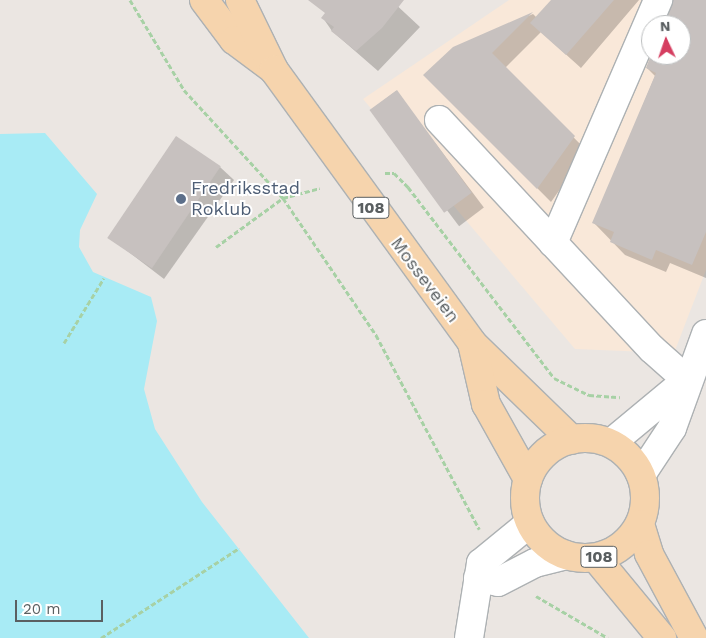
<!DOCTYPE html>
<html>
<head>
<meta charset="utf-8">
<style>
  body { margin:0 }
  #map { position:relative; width:706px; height:638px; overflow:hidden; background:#ebe6e2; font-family:"Work Sans",sans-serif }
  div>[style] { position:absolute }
  .commercial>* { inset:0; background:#f9e8d9 }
  .water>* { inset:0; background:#a8ebf5 }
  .shadow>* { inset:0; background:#0003; transform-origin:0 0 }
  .building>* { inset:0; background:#c7c1bf; transform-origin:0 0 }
  .path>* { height:3px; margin-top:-1.5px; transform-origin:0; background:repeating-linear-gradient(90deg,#a7d1a5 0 5px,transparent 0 7.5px) }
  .roads { filter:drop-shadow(1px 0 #adb1b3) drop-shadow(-1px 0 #adb1b3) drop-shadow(0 1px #adb1b3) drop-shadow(0 -1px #adb1b3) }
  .minor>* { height:28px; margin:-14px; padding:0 14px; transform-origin:14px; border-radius:14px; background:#fff }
  .major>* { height:28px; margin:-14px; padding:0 14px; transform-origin:14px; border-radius:14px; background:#f6d4ad }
  .major>.ring { margin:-14px; padding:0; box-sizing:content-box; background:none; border:28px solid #f6d4ad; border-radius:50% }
  .dots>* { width:14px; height:14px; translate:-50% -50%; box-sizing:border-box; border:2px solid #fff; border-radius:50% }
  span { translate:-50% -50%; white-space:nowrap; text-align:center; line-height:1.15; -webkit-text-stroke:4px #fff; paint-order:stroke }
  .shield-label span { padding:1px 4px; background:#fff; border:1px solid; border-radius:4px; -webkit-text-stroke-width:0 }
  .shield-label { font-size:16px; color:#5a5f61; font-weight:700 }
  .service-label { font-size:18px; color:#4e5e75 }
  .left { translate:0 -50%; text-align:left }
  .street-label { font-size:18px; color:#5a5f61 }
  .north { position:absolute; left:641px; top:15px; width:50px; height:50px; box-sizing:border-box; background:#fff; border:1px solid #bdbfc0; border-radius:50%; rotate:357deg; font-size:14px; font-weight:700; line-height:20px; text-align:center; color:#5a5f61 }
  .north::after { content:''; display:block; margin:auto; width:18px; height:22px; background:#d53e60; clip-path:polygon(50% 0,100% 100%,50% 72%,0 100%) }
  .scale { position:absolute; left:15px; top:600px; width:88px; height:22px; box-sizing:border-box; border:2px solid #5a5f61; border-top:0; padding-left:6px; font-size:15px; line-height:18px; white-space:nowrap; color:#5a5f61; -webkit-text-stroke:4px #fff; paint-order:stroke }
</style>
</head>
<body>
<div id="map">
  <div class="commercial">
    <div style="clip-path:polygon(evenodd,509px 0,706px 0,706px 270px,674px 353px,575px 349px,363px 99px,509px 0,651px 25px,681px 25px,681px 55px,651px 55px,651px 25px)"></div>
  </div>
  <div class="water">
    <div style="clip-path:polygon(45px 133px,97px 194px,80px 230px,79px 247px,93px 272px,151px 297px,157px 321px,144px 389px,155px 429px,202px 502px,309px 638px,0 638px,0 134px)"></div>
  </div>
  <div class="shadow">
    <div style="clip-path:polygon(314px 0,391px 0,420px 27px,378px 71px,332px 31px,323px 18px,326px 13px)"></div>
    <div style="clip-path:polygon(552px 0,639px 0,581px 68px,541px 32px,505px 68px,587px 151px,551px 202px,425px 75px,454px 48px,533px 14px,537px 18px)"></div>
    <div style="clip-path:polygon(687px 0,706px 0,706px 278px,670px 263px,666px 272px,625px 255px,594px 223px,655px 76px,647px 68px,653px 55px,681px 55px,681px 25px,677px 25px)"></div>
    <div style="left:396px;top:91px;width:146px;height:31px;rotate:53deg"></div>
    <div style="clip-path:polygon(220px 167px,234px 180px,164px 279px,113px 240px)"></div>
  </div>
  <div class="building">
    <div style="clip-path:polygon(308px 0,404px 0,382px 28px,356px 51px,331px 31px,334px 27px,321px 18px,325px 13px)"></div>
    <div style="clip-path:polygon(551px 0,614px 0,566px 55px,530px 23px)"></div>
    <div style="clip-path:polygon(673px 0,706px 0,706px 232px,692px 265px,656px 250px,652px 260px,610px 242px,614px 232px,592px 223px,656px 73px,646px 68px,651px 55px,681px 55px,681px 25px,664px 25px)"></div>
    <div style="clip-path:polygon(533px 12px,492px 53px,575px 136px,537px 189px,423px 75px,453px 47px)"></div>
    <div style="left:397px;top:90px;width:127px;height:34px;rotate:54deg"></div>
    <div style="left:176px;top:136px;width:54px;height:123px;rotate:34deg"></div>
  </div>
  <div class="path">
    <div style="left:130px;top:0;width:105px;rotate:59deg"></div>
    <div style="left:184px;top:90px;width:147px;rotate:47.5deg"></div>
    <div style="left:283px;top:198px;width:166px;rotate:55.8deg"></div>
    <div style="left:376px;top:335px;width:220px;rotate:62deg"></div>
    <div style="left:385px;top:173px;width:9px"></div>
    <div style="left:394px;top:173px;width:20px;rotate:45deg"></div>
    <div style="left:408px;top:187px;width:240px;rotate:52.6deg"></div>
    <div style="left:554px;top:378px;width:39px;rotate:26deg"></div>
    <div style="left:589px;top:395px;width:31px;rotate:4deg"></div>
    <div style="left:216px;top:247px;width:83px;rotate:-36.2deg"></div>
    <div style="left:283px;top:198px;width:38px;rotate:-15deg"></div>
    <div style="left:64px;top:343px;width:76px;rotate:-58.4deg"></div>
    <div style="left:536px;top:596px;width:83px;rotate:30.3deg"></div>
    <div style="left:101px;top:638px;width:165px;rotate:-33.1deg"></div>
  </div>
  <div class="roads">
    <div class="minor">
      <div style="left:439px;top:120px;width:313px;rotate:47.1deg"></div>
      <div style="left:652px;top:349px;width:47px;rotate:41.5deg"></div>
      <div style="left:553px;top:243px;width:265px;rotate:-66.6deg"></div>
      <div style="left:611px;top:443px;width:99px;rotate:-39.7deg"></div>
      <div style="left:641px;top:475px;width:56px;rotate:-56.6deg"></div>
      <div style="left:672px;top:428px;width:100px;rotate:-70.1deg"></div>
      <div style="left:478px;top:578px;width:20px;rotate:11deg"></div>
      <div style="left:498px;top:582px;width:42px;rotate:-27.2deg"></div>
      <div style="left:535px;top:563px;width:32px;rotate:-14deg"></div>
      <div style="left:469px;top:638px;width:76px;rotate:-80.9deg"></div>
      <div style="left:481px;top:563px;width:63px;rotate:-39.2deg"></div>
    </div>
    <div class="major">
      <div style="left:204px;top:0;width:50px;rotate:53.1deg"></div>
      <div style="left:234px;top:40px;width:49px;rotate:36.6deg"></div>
      <div style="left:240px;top:0;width:78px;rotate:64.1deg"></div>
      <div style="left:274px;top:70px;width:337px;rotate:54deg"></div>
      <div style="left:472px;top:343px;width:139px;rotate:44.1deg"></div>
      <div style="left:472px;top:343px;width:63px;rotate:77.1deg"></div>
      <div style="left:486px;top:404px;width:86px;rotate:60.8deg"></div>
      <div class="ring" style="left:525px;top:438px;width:92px;height:92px"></div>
      <div style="left:640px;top:524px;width:31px;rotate:73deg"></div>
      <div style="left:649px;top:554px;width:95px;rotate:61.8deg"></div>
      <div style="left:596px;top:558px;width:104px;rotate:50.5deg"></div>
    </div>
  </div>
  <div class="dots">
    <div style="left:181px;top:199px;background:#5c6f8a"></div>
  </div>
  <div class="shield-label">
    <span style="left:371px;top:208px">108</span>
    <span style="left:599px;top:557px">108</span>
  </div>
  <div class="service-label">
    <span class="left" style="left:191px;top:199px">Fredriksstad<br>Roklub</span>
  </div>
  <div class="street-label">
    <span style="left:425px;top:280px;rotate:53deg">Mosseveien</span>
  </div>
  <div class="north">N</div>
  <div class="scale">20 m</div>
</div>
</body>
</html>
